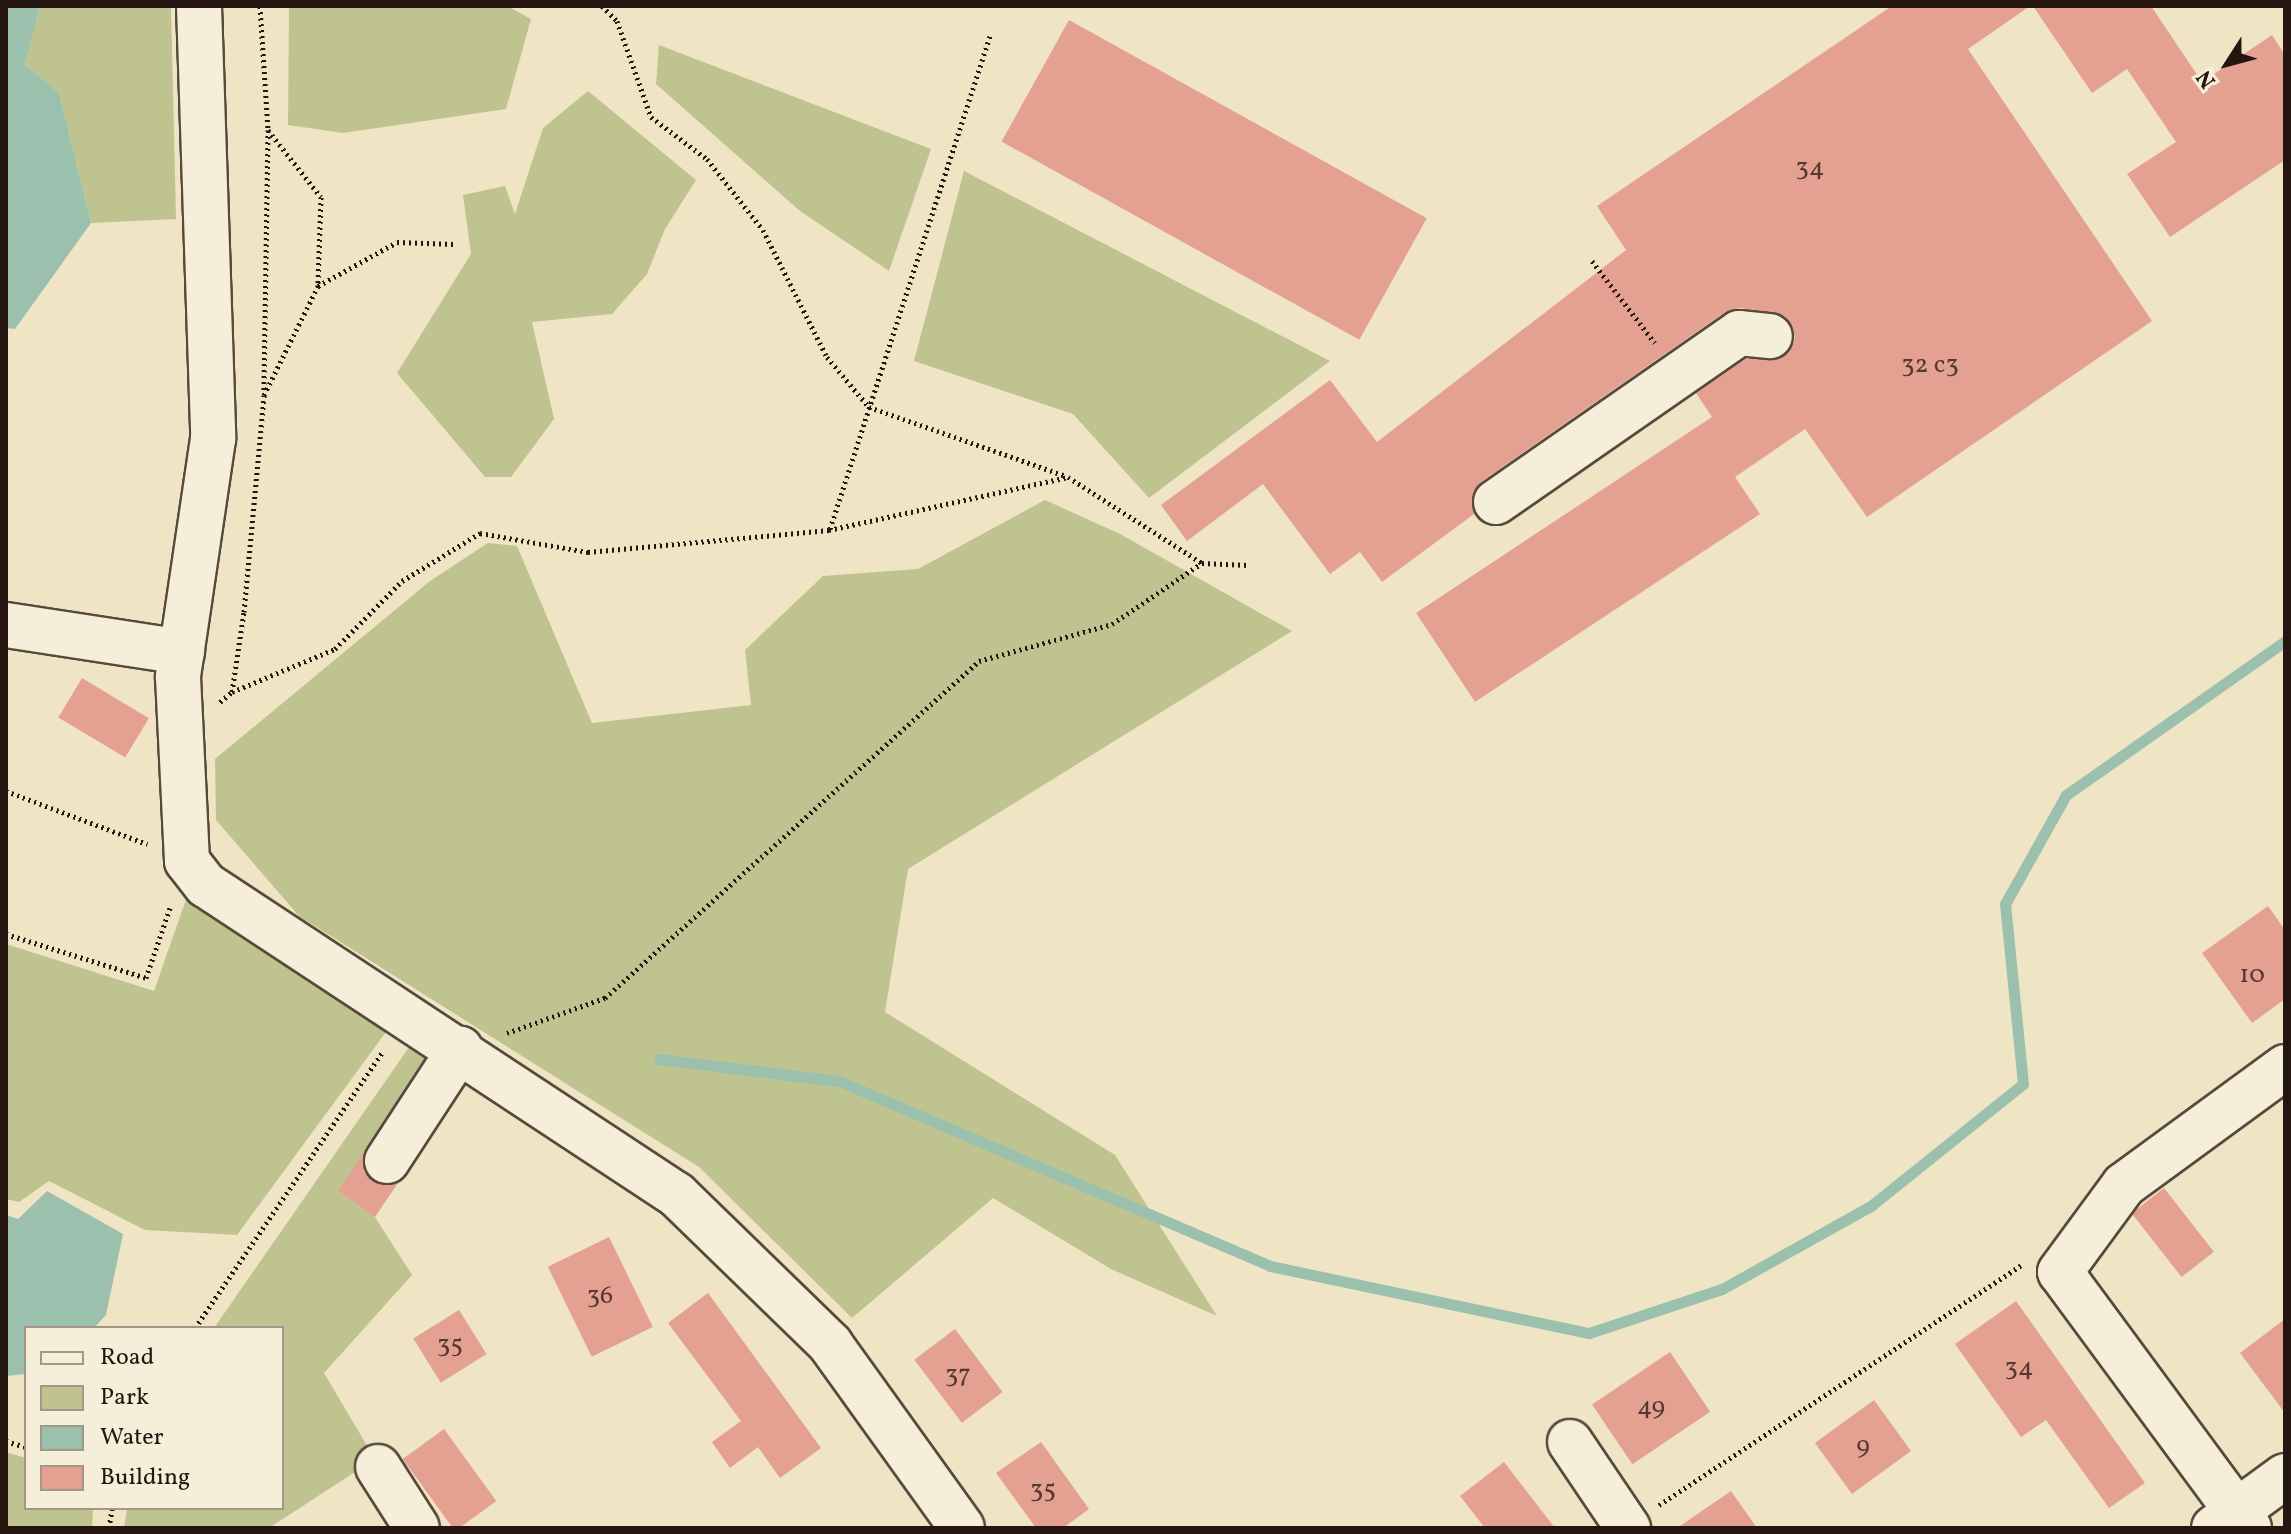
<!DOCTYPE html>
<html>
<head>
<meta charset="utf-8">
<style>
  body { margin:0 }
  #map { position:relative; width:2291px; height:1534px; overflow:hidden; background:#efe5c4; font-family:Vollkorn,serif }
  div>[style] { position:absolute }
  .green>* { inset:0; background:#bfc390 }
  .water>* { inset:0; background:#9bc0ae }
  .stream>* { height:11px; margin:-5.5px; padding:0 5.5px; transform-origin:5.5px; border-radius:5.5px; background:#9bc0ae }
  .building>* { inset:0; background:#e4a091; transform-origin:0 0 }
  .path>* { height:5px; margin-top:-2.5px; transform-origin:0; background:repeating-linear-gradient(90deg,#251510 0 2px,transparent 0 6px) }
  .roads { filter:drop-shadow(2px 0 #58493d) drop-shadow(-2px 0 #58493d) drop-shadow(0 2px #58493d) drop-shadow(0 -2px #58493d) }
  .minor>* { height:44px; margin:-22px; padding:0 22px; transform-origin:22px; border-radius:22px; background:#f5eed9 }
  span { translate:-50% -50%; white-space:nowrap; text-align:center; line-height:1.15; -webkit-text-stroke:6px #f5eed9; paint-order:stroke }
  .number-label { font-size:26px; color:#553830 }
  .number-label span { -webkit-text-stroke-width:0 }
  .frame { position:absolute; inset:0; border:8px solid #251510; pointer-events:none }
  .legend { position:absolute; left:24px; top:1326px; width:260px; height:184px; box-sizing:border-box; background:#f5eed9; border:2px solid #a29789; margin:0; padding:10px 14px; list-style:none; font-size:24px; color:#251510 }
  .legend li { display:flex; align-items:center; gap:16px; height:40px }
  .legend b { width:40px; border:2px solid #a29789 }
  .north { position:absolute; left:2187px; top:24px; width:80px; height:80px; -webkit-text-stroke:6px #f5eed9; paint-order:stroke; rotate:234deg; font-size:22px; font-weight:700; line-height:32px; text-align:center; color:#251510 }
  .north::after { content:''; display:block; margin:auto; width:28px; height:36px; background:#251510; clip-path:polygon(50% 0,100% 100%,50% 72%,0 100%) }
</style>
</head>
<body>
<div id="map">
  <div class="green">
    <div style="clip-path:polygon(40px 6px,171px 6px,176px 219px,91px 223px,59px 93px,25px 65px)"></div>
    <div style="clip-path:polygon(289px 6px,507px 6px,531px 19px,506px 109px,343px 133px,288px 125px)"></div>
    <div style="clip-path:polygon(659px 45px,931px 149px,889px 271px,800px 211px,656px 84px)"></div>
    <div style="clip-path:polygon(588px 91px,696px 180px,665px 229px,647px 274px,612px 314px,532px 322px,554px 419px,511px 477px,485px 477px,397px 373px,471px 254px,463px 195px,505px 186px,515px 214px,543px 128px)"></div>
    <div style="clip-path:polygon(964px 171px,1330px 361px,1149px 498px,1073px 414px,914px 361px)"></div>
    <div style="clip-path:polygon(1045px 500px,1120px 534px,1292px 631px,908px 869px,885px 1012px,1115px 1155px,1217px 1316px,1111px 1269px,993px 1198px,852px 1318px,699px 1167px,299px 916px,216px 820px,215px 759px,430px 581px,488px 543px,517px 546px,592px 723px,751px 705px,745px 650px,823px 576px,918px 569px)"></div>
    <div style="clip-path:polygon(190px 888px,397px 1017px,237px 1235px,145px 1230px,49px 1181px,19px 1202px,6px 1199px,6px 944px,154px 991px)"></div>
    <div style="clip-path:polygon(414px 1040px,439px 1058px,338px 1191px,375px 1217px,412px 1275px,324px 1373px,375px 1459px,269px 1528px,124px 1528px,127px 1508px,282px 1508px,282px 1328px,214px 1328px)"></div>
    <div style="clip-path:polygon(6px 1452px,26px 1458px,26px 1508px,93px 1508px,92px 1528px,6px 1528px)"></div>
  </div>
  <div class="water">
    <div style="clip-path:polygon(6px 6px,40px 6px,25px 65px,59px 93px,91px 223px,15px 329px,6px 328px)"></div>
    <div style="clip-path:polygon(47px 1191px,123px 1234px,106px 1315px,94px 1328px,26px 1328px,26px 1374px,6px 1376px,6px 1215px,18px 1219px)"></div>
  </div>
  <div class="stream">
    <div style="left:659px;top:1059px;width:181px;rotate:7deg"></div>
    <div style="left:839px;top:1081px;width:469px;rotate:23.2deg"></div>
    <div style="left:1270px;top:1266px;width:326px;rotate:11.9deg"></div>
    <div style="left:1589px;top:1333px;width:140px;rotate:-18.3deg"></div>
    <div style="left:1722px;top:1289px;width:172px;rotate:-29.2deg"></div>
    <div style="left:1872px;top:1205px;width:193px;rotate:-38.7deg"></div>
    <div style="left:2023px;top:1084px;width:181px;rotate:-95.7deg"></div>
    <div style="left:2005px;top:904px;width:125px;rotate:-60.8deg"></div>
    <div style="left:2066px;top:795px;width:268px;rotate:-35.1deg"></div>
  </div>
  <div class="building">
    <div style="clip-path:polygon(1892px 6px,2030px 6px,1968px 49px,2152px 321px,1867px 517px,1805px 429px,1735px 477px,1760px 514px,1475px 702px,1416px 613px,1712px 417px,1696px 393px,1746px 359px,1780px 359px,1790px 351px,1795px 338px,1785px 316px,1741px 308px,1725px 312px,1482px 481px,1473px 492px,1474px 514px,1382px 582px,1360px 552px,1330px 574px,1263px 484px,1187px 541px,1161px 505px,1330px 380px,1377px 442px,1626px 250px,1597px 206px)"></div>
    <div style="clip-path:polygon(2033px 6px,2151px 6px,2202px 82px,2272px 35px,2285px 55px,2285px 160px,2170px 237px,2127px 174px,2176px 142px,2127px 69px,2092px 93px)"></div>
    <div style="left:1069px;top:20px;width:409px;height:139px;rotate:29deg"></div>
    <div style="left:82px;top:678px;width:78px;height:46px;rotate:31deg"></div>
    <div style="clip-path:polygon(2268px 906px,2285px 930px,2285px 999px,2252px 1023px,2202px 953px)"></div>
    <div style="clip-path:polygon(364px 1152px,364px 1172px,373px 1181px,398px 1183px,375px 1217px,338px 1191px)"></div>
    <div style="left:2164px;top:1188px;width:81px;height:41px;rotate:52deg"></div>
    <div style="left:609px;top:1237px;width:100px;height:68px;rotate:64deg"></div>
    <div style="clip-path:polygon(708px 1293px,821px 1448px,780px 1478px,758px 1447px,730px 1468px,712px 1442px,741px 1421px,668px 1323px)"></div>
    <div style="clip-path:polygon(2016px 1301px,2145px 1483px,2109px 1508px,2046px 1420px,2021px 1437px,1955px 1344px)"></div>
    <div style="left:459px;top:1310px;width:52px;height:54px;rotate:58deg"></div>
    <div style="clip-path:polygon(2285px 1319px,2285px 1413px,2240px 1353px)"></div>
    <div style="left:955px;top:1329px;width:79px;height:51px;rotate:53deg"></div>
    <div style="left:1670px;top:1352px;width:72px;height:94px;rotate:56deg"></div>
    <div style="left:1874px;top:1400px;width:63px;height:73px;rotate:54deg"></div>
    <div style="left:444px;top:1429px;width:89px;height:51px;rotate:54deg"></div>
    <div style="clip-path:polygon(1041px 1442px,1089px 1509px,1063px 1528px,1036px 1528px,996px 1473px)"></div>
    <div style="clip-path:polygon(1504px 1462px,1555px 1528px,1485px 1528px,1460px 1496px)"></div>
    <div style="clip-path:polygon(1731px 1491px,1757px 1528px,1677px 1528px)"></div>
  </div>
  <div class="path">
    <div style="left:260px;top:6px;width:124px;rotate:86.3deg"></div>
    <div style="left:268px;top:130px;width:260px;rotate:90.9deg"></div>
    <div style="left:602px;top:6px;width:21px;rotate:45deg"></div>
    <div style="left:617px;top:21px;width:102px;rotate:70.5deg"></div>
    <div style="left:651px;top:117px;width:70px;rotate:36.9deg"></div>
    <div style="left:707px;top:159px;width:90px;rotate:51.7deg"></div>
    <div style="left:763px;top:230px;width:142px;rotate:63.3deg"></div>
    <div style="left:827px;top:357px;width:65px;rotate:50deg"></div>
    <div style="left:869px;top:407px;width:209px;rotate:19.3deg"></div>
    <div style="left:268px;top:130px;width:85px;rotate:51.7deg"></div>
    <div style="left:321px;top:197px;width:88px;rotate:92deg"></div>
    <div style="left:1592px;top:261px;width:103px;rotate:52.5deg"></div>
    <div style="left:830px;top:529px;width:521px;rotate:-72.02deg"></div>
    <div style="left:232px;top:692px;width:112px;rotate:-22.7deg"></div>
    <div style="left:335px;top:649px;width:95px;rotate:-45.4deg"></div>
    <div style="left:402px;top:581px;width:92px;rotate:-31.6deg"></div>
    <div style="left:480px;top:533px;width:110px;rotate:10deg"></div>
    <div style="left:588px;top:552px;width:242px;rotate:-5.2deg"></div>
    <div style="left:829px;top:530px;width:245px;rotate:-12.5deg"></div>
    <div style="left:1068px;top:477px;width:159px;rotate:32.7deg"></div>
    <div style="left:1202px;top:563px;width:47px;rotate:2.4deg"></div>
    <div style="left:220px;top:702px;width:16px;rotate:-40deg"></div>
    <div style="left:232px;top:692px;width:81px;rotate:-81.5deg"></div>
    <div style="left:244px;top:612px;width:218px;rotate:-84.7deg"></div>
    <div style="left:264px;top:395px;width:122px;rotate:-63.6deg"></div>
    <div style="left:318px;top:286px;width:90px;rotate:-29.1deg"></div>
    <div style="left:397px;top:242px;width:57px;rotate:2deg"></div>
    <div style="left:6px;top:791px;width:151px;rotate:20.6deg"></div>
    <div style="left:6px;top:934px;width:147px;rotate:17.4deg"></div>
    <div style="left:146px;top:978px;width:77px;rotate:-71.1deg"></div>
    <div style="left:507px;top:1033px;width:104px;rotate:-19.7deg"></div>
    <div style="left:605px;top:998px;width:503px;rotate:-42.02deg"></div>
    <div style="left:979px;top:661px;width:138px;rotate:-15.5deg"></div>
    <div style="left:1112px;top:624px;width:109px;rotate:-34.1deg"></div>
    <div style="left:195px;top:1328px;width:335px;rotate:-55.8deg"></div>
    <div style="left:6px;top:1441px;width:21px;rotate:17deg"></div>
    <div style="left:1659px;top:1505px;width:434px;rotate:-33.5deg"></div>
    <div style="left:109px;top:1528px;width:20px;rotate:-81deg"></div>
  </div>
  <div class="roads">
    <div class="minor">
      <div style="left:199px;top:6px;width:433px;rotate:88.1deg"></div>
      <div style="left:213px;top:439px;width:241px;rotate:98.4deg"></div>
      <div style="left:178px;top:677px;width:184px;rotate:87.2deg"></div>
      <div style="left:187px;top:861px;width:31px;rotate:52deg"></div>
      <div style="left:206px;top:885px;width:564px;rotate:33.35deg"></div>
      <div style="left:677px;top:1195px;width:214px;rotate:44.2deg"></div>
      <div style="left:830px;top:1344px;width:226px;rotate:54.3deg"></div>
      <div style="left:1496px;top:502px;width:296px;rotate:-34.8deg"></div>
      <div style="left:1739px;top:333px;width:31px;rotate:6deg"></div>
      <div style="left:6px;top:625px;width:178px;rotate:8.7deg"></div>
      <div style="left:387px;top:1161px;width:134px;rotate:-56.9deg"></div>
      <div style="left:1570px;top:1442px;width:104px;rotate:56deg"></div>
      <div style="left:378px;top:1467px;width:72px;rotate:57.4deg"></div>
      <div style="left:2214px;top:1528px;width:88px;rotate:-36.2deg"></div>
      <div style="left:2249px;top:1528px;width:318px;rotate:-126.4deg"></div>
      <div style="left:2060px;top:1272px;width:108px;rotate:-53.7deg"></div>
      <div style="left:2124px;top:1185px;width:200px;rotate:-36.2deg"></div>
    </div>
  </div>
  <div class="number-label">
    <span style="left:1810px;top:169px">34</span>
    <span style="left:1930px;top:366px">32 с3</span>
    <span style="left:2252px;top:976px">10</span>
    <span style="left:600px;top:1297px">36</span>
    <span style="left:450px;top:1346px">35</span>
    <span style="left:2019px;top:1369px">34</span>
    <span style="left:958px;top:1376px">37</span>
    <span style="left:1651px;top:1408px">49</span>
    <span style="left:1863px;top:1447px">9</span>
    <span style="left:1043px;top:1491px">35</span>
  </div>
  <div class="frame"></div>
  <ul class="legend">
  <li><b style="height:10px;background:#f5eed9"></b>Road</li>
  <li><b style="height:22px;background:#bfc390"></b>Park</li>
  <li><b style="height:22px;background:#9bc0ae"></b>Water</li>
  <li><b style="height:22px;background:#e4a091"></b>Building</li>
  </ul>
  <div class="north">N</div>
</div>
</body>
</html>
